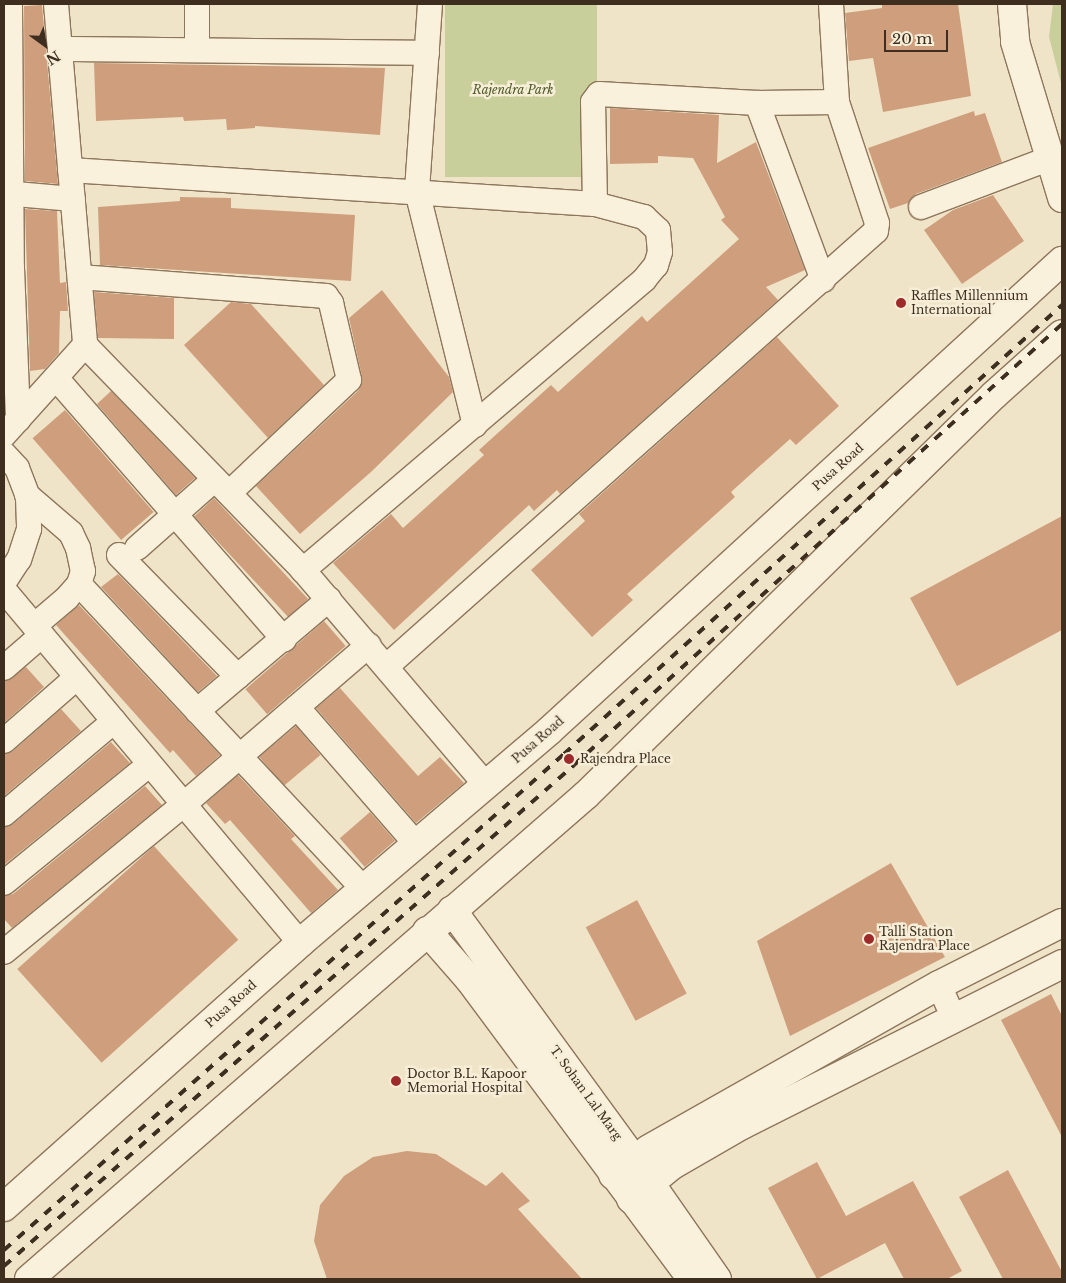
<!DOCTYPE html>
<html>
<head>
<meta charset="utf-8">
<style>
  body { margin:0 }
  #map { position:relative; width:1066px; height:1283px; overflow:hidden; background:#f0e4c8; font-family:"Libre Baskerville",serif }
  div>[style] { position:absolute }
  .green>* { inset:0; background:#c9cf9b; transform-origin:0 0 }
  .building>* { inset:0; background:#cf9f7d; transform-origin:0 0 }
  .roads { filter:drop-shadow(1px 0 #8d765c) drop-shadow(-1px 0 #8d765c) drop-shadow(0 1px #8d765c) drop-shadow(0 -1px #8d765c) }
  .minor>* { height:24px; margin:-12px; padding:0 12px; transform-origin:12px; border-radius:12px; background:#faf1dc }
  .tertiary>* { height:28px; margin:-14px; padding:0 14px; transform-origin:14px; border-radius:14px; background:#faf1dc }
  .secondary>* { height:28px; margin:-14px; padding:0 14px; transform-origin:14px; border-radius:14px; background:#faf1dc }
  .rail>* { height:4px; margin-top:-2px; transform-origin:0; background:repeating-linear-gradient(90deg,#3d2e20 0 9px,transparent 0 18px) }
  .dots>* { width:14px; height:14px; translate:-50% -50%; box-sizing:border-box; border:2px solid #f7eed8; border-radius:50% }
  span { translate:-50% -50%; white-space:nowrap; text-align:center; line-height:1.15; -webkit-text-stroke:5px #f7eed8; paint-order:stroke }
  .park-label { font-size:12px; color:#4d5a26; font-style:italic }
  .poi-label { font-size:12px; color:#3d2e20 }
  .left { translate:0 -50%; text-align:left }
  .street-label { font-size:12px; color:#3d2e20 }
  .frame { position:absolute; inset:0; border:5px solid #3d2e20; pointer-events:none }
  .north { position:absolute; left:20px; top:20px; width:50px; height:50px; -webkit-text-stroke:4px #f7eed8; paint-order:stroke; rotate:148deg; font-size:14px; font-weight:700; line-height:20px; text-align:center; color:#3d2e20 }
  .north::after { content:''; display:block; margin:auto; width:18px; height:22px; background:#3d2e20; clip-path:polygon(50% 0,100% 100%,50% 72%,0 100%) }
  .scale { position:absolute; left:884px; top:30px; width:64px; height:22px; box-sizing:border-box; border:2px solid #3d2e20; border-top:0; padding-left:6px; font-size:15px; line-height:18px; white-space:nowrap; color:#3d2e20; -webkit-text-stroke:4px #f7eed8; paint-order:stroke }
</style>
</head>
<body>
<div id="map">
  <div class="green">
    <div style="left:445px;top:4px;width:152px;height:173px"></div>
    <div style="clip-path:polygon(1053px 4px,1062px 4px,1062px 87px,1049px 37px)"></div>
  </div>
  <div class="building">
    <div style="clip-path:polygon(882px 4px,958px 4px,971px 96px,883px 112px,873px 58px,849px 61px,845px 13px,882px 8px)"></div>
    <div style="clip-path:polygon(42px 5px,58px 184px,25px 181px,24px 6px)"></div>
    <div style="clip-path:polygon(94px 63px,385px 68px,380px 135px,255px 126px,255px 128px,227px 130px,226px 119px,184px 121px,183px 117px,96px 121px)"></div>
    <div style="clip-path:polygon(610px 108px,719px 115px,717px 163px,756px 142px,805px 270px,766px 287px,778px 300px,560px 494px,557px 490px,534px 511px,529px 505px,394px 630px,333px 563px,391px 514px,403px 528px,484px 455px,479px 450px,551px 385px,558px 392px,642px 316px,647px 322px,739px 239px,721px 220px,725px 217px,693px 158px,658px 156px,658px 163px,610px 164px)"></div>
    <div style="clip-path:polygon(974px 111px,975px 116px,985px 113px,1002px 162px,916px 194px,908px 203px,890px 209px,868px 148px)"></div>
    <div style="clip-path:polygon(993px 195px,1024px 241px,962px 284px,924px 230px,953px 210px)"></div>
    <div style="clip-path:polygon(180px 197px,231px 198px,231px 208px,355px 215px,351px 281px,100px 265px,98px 207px,180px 201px)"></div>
    <div style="clip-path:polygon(25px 209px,57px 211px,60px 283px,66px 282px,68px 311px,60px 311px,59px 353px,45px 369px,30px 371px)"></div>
    <div style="clip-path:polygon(382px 290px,449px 377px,453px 392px,371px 472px,300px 534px,256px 486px,359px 390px,362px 377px,349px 318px)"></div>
    <div style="clip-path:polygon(94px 292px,174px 298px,174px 339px,98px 338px)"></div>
    <div style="clip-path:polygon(231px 302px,251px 304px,324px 385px,268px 438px,184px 345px)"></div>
    <div style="clip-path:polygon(777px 337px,839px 406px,796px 445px,790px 439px,731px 492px,735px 497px,627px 594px,633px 600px,592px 637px,531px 570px,585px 521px,579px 514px)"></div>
    <div style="clip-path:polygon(111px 391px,195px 478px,176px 495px,97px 404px)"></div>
    <div style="left:65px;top:410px;width:135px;height:43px;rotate:49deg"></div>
    <div style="left:214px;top:498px;width:138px;height:27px;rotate:47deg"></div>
    <div style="clip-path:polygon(1062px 516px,1062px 630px,957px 686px,910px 598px)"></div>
    <div style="clip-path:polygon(118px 574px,217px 676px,198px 692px,101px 587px)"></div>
    <div style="clip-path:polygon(79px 605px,220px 755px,196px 776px,173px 750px,170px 753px,56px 625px)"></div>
    <div style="left:324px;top:621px;width:33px;height:104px;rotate:49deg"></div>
    <div style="clip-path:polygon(26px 667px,44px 687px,4px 723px,4px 681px)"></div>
    <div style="clip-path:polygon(340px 688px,418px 776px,440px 757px,464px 783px,416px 823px,316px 708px)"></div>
    <div style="clip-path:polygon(61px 709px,81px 731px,4px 796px,4px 754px,13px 751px)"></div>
    <div style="left:296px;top:726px;width:38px;height:48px;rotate:50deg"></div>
    <div style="clip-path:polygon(111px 742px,130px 763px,4px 865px,4px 827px,13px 824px)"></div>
    <div style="clip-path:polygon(238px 775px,295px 836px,291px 839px,338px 890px,311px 913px,230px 820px,225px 824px,206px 803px)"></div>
    <div style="clip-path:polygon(145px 786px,162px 805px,12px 928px,4px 919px,4px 896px,13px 894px)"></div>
    <div style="left:370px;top:812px;width:38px;height:40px;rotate:49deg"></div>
    <div style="left:154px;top:846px;width:126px;height:184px;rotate:48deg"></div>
    <div style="clip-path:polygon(891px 863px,945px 957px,790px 1036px,757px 941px)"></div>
    <div style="left:637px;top:900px;width:106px;height:58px;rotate:62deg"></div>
    <div style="clip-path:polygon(1051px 994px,1062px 1016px,1062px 1137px,1001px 1020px)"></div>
    <div style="clip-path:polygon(407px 1151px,436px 1154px,486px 1186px,502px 1172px,530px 1201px,518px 1209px,582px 1279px,327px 1279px,314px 1241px,320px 1205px,344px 1176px,373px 1157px)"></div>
    <div style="clip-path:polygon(817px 1162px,846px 1216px,913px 1181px,962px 1271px,947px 1279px,904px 1279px,885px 1243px,817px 1279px,768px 1188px)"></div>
    <div style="clip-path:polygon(1008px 1170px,1062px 1272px,1062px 1279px,1003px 1279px,959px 1197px)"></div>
  </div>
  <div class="roads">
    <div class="minor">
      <div style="left:10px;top:4px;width:264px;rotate:89.6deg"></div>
      <div style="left:12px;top:268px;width:152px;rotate:87.7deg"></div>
      <div style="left:56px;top:4px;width:342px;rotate:85.1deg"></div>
      <div style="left:85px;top:345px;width:313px;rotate:45.9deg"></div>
      <div style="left:303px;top:570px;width:282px;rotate:49.6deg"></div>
      <div style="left:430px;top:4px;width:187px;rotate:94deg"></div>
      <div style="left:417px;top:191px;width:241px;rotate:76.1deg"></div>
      <div style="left:60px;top:49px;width:367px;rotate:0.6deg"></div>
      <div style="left:197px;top:50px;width:46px;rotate:-90deg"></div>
      <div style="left:757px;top:103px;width:189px;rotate:69.6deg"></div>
      <div style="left:70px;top:170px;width:526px;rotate:3.71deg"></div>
      <div style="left:595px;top:204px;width:51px;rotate:14.9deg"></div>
      <div style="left:644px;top:217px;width:19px;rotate:43deg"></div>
      <div style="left:658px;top:230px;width:22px;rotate:85deg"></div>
      <div style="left:660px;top:252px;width:14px;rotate:107deg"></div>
      <div style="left:656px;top:265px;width:19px;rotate:129deg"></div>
      <div style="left:644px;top:280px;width:448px;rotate:139.6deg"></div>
      <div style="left:4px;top:193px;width:69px;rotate:5deg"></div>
      <div style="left:595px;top:204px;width:102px;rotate:-91.1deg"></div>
      <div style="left:593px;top:102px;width:10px;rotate:-53deg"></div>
      <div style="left:599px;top:94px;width:158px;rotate:3.3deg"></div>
      <div style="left:757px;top:103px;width:80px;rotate:-0.7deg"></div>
      <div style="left:921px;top:207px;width:139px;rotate:-20.7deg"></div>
      <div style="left:80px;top:277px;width:247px;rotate:4.4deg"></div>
      <div style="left:326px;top:296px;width:9px;rotate:54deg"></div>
      <div style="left:331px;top:303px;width:79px;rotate:76.8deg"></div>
      <div style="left:349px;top:380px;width:165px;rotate:136.7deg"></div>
      <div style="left:56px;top:378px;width:347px;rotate:48.9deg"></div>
      <div style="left:4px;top:435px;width:121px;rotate:-48deg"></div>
      <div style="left:4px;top:454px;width:19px;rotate:47deg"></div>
      <div style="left:17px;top:468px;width:31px;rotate:69deg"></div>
      <div style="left:28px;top:497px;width:32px;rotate:88deg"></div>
      <div style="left:29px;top:529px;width:32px;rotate:108deg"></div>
      <div style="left:19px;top:559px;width:27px;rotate:123deg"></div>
      <div style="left:27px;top:495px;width:58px;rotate:40.8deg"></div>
      <div style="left:71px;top:533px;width:17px;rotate:65deg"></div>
      <div style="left:78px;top:548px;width:24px;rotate:78deg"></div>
      <div style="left:83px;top:571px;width:14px;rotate:107deg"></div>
      <div style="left:79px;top:584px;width:18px;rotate:131deg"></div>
      <div style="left:67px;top:598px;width:43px;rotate:139.7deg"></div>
      <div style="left:137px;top:548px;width:104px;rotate:-41.5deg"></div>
      <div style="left:119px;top:555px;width:170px;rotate:45.7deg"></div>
      <div style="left:79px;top:584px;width:417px;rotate:47deg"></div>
      <div style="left:4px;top:590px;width:461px;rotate:50deg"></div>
      <div style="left:387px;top:666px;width:654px;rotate:-41.66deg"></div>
      <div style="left:876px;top:231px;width:8px;rotate:-83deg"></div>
      <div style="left:877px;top:223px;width:127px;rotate:-108.3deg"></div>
      <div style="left:837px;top:102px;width:98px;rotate:-93.5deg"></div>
      <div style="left:4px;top:668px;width:50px;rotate:-41deg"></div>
      <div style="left:297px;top:707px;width:181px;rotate:49deg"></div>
      <div style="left:197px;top:711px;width:173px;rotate:-40.3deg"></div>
      <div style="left:4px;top:741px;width:97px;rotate:-41.2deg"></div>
      <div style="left:4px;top:814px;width:144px;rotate:-40.2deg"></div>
      <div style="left:4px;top:883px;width:188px;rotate:-39.2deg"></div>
      <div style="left:4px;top:952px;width:232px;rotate:-39.4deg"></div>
      <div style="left:183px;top:805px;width:245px;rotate:-40.7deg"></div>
      <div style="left:939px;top:985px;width:36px;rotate:66deg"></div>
    </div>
    <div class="tertiary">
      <div style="left:452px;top:910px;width:309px;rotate:53.9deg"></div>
      <div style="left:634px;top:1160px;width:145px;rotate:55.1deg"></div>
      <div style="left:427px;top:931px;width:64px;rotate:48.8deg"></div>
      <div style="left:469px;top:979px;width:374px;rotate:53.4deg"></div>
      <div style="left:613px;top:1175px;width:44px;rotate:-35.8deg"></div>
      <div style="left:649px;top:1149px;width:333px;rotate:-29.5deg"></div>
      <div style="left:939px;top:985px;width:138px;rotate:-26.8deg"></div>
      <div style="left:631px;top:1199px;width:52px;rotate:-39.5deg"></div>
      <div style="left:671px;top:1166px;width:82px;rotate:-30deg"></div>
      <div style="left:742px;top:1125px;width:358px;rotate:-26.7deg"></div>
    </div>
    <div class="secondary">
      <div style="left:1012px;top:4px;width:38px;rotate:85deg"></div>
      <div style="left:1015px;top:42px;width:163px;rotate:73.2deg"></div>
      <div style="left:4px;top:1207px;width:397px;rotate:-41.7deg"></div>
      <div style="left:300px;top:943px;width:327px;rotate:-40.4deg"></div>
      <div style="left:549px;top:731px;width:696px;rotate:-42.5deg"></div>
      <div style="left:29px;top:1279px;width:738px;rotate:-40.99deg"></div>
      <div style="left:586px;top:795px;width:571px;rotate:-44.43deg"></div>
      <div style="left:994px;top:395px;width:91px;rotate:-41.9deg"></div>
    </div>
  </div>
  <div class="rail">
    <div style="left:4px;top:1250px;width:748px;rotate:-41.53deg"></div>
    <div style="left:564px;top:754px;width:671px;rotate:-42.04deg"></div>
    <div style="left:4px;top:1266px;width:759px;rotate:-41.31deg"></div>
    <div style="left:574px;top:765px;width:658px;rotate:-42.1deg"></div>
  </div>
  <div class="dots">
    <div style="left:901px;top:303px;background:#9e2a2b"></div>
    <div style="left:569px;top:759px;background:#9e2a2b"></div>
    <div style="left:869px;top:939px;background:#9e2a2b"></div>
    <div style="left:396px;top:1081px;background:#9e2a2b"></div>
  </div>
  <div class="park-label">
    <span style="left:513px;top:90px">Rajendra Park</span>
  </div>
  <div class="poi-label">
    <span class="left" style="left:911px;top:303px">Raffles Millennium<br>International</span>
    <span class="left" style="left:580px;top:759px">Rajendra Place</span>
    <span class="left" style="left:879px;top:939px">Talli Station<br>Rajendra Place</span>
    <span class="left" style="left:407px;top:1081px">Doctor B.L. Kapoor<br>Memorial Hospital</span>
  </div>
  <div class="street-label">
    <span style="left:838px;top:467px;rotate:-42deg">Pusa Road</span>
    <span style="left:538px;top:740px;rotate:-41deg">Pusa Road</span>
    <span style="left:231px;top:1004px;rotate:-42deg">Pusa Road</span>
    <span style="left:586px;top:1093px;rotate:54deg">T. Sohan Lal Marg</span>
  </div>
  <div class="frame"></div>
  <div class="north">N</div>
  <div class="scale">20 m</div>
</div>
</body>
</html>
